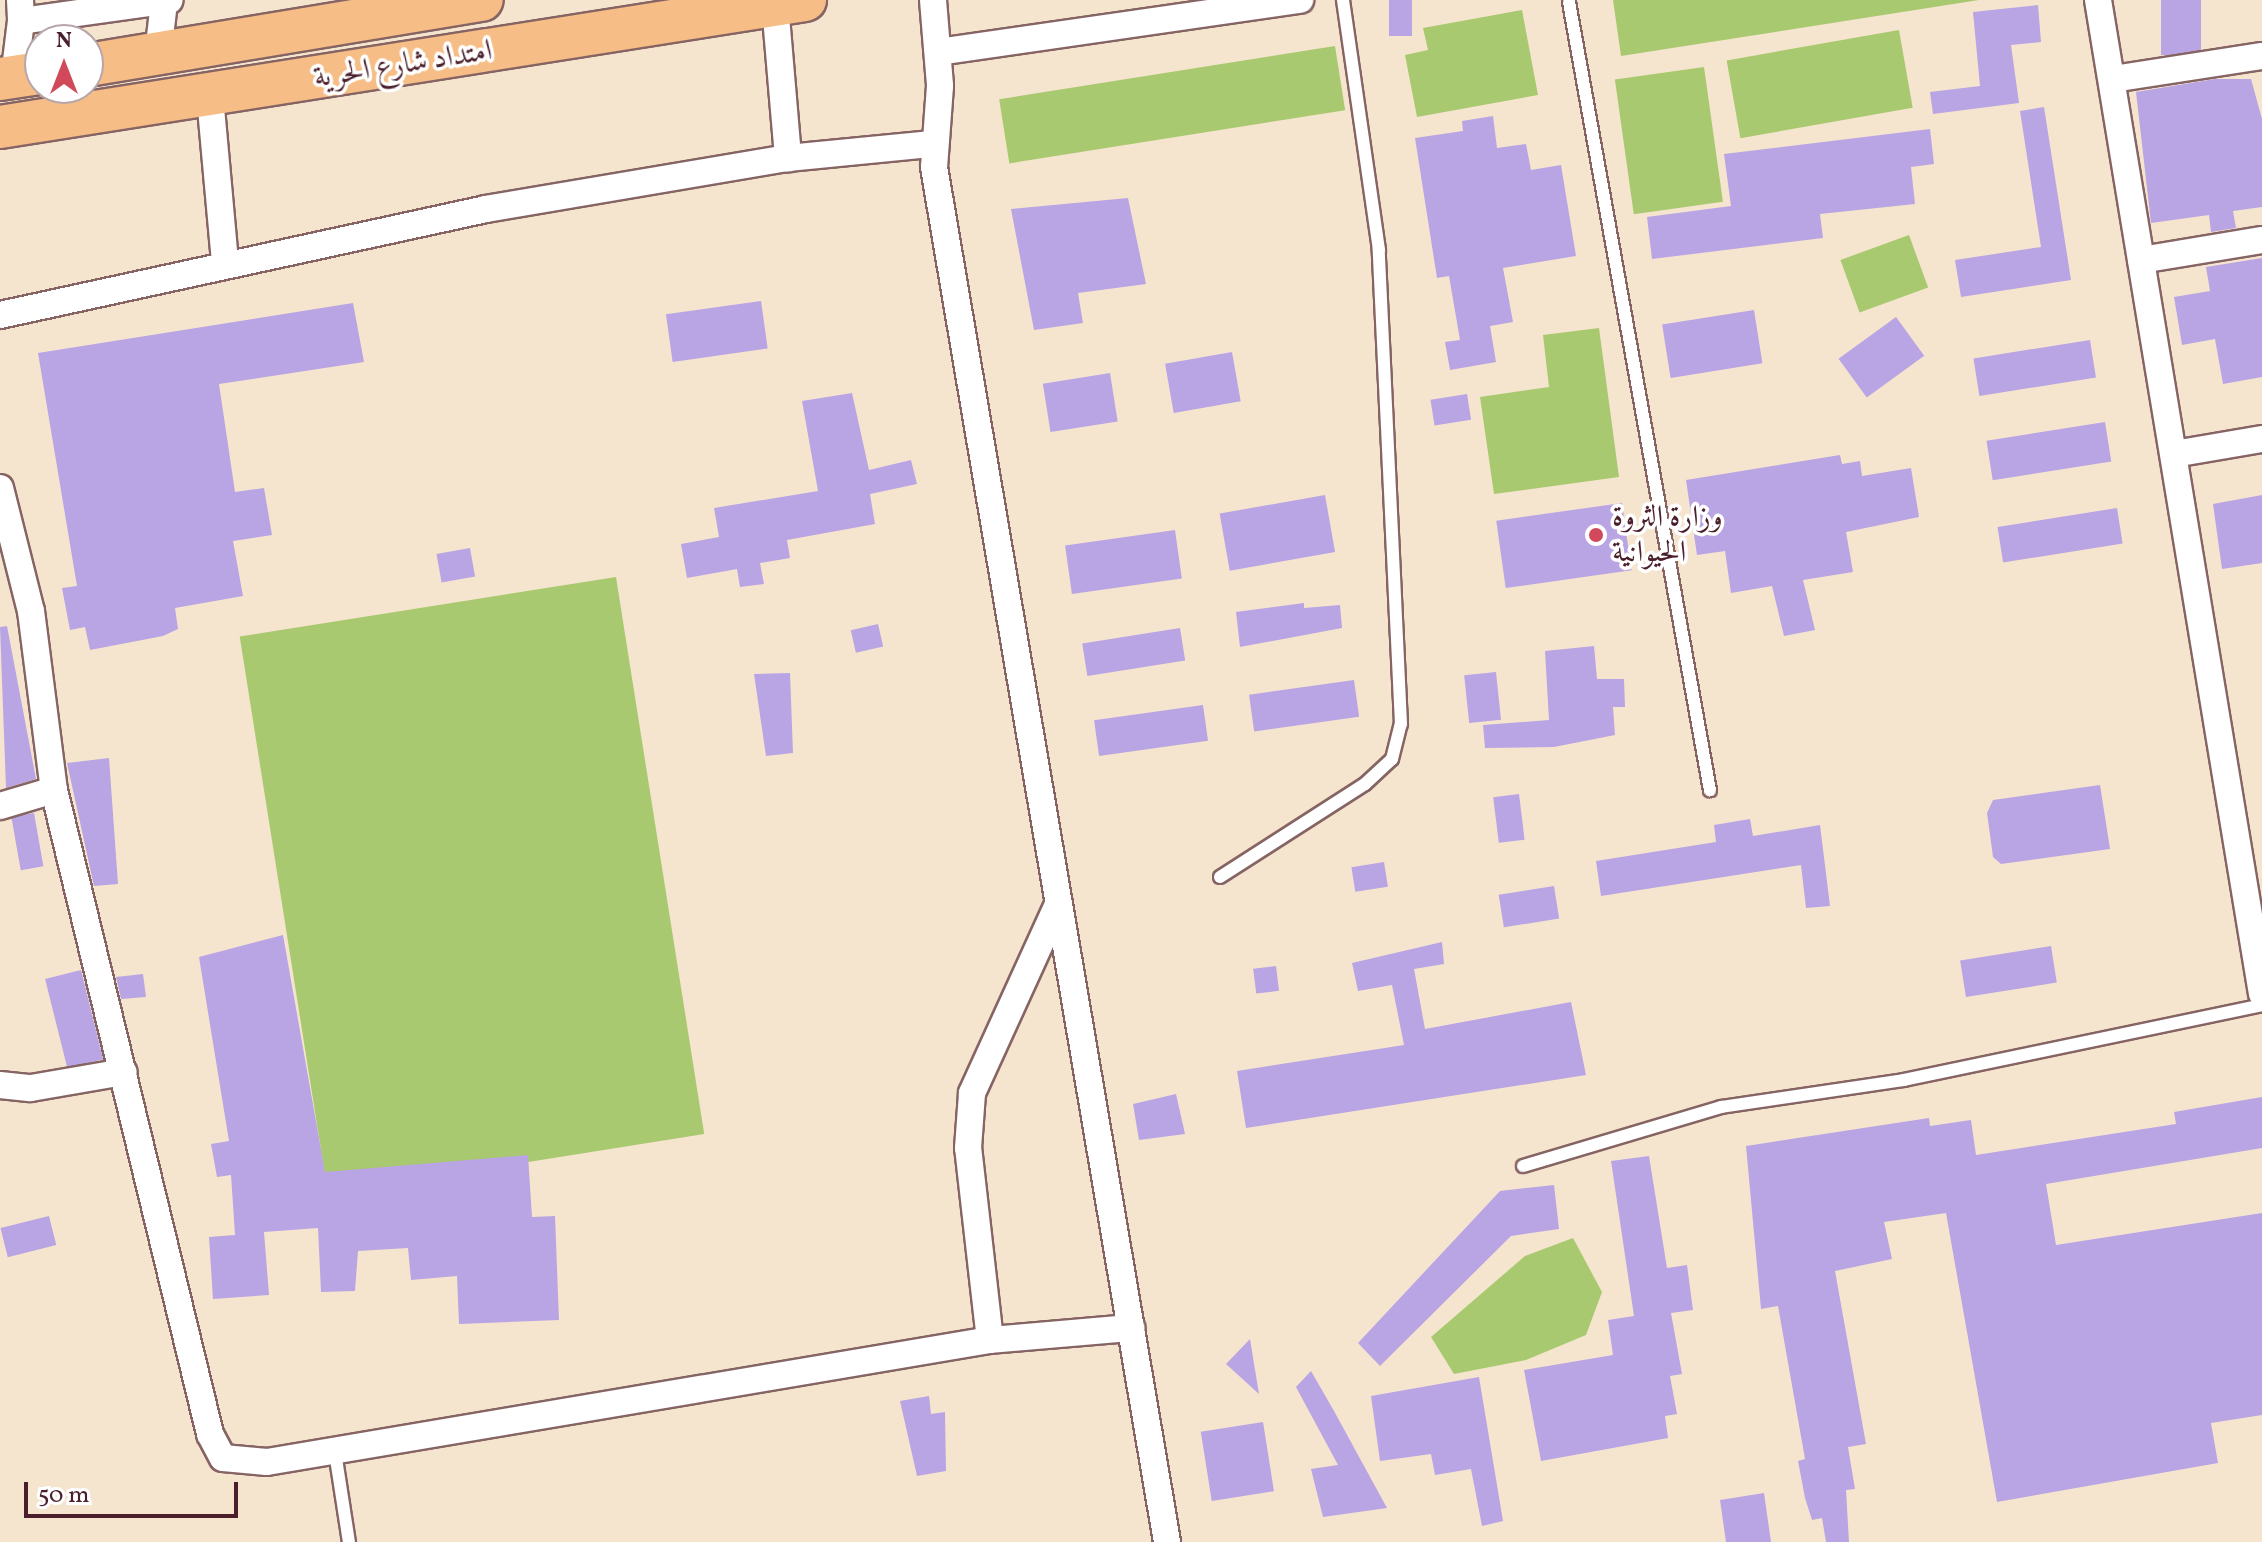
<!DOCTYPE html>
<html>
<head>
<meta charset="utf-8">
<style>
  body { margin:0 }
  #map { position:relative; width:2262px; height:1542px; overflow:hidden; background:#f6e5ce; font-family:Vollkorn,Amiri,serif }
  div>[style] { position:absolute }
  .green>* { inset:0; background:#a9c970; transform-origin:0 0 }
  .building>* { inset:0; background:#b9a4e4; transform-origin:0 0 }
  .roads { filter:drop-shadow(2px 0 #866464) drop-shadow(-2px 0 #866464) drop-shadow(0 2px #866464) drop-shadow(0 -2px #866464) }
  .lane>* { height:12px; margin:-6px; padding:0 6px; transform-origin:6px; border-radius:6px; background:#fff }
  .street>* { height:26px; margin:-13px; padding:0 13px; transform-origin:13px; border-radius:13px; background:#fff }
  .primary>* { height:42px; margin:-21px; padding:0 21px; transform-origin:21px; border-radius:21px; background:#f6be86 }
  .dots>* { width:22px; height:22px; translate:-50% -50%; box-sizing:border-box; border:4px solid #fff; border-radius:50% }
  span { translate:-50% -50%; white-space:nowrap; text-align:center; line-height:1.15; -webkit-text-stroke:7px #fff; paint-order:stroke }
  .street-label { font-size:30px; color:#4a1f2b }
  .poi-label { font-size:30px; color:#4a1f2b }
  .left { translate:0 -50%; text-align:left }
  .north { position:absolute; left:24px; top:24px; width:80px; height:80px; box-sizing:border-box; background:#fff; border:2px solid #b7a5aa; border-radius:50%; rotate:0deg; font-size:22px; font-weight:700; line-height:32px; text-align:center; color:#4a1f2b }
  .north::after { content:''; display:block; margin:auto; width:28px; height:36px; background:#d1495b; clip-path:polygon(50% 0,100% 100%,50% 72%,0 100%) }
  .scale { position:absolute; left:24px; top:1482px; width:214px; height:36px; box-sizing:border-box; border:4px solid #4a1f2b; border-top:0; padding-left:10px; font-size:24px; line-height:28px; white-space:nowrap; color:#4a1f2b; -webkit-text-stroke:6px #fff; paint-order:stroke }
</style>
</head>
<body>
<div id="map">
  <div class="green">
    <div style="clip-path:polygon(1613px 0,1979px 0,1621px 56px)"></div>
    <div style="clip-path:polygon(1522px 10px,1538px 95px,1417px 117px,1405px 55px,1428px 50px,1423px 28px)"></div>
    <div style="left:1899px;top:30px;width:79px;height:175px;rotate:80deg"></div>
    <div style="left:1335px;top:46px;width:65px;height:340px;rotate:81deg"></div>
    <div style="left:1704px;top:67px;width:136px;height:90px;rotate:82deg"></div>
    <div style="left:1909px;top:235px;width:56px;height:73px;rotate:70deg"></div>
    <div style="clip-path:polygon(1599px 328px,1619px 477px,1494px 494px,1480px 397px,1549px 387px,1543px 335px)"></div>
    <div style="left:616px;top:577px;width:564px;height:381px;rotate:81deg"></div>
    <div style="clip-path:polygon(1573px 1238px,1602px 1292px,1586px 1335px,1526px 1360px,1454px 1374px,1431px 1337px,1525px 1256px)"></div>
  </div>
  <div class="building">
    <div style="left:1389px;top:0;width:23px;height:36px"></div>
    <div style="left:2161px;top:0;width:40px;height:55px"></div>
    <div style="clip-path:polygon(2038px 5px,2041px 42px,2011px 45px,2019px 103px,1933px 114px,1930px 92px,1980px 86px,1973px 12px)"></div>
    <div style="clip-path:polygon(2215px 79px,2251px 79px,2262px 119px,2262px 207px,2233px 211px,2236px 228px,2211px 232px,2209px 215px,2151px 223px,2136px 92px)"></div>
    <div style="clip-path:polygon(2044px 107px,2071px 280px,1961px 297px,1955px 260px,2041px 247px,2020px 111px)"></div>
    <div style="clip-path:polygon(1493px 116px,1497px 148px,1526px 144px,1531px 170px,1561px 165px,1576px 256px,1503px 268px,1513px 322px,1490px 326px,1496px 362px,1450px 370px,1445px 342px,1460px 340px,1449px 276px,1437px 278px,1415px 138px,1463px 131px,1462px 121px)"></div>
    <div style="clip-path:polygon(1930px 129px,1934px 164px,1911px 167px,1915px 204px,1820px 214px,1823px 238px,1652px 259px,1647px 217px,1731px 206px,1724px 154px)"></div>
    <div style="clip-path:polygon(1128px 198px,1146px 284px,1078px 293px,1083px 323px,1034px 330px,1011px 209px)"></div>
    <div style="clip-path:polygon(2262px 258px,2262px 377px,2223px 384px,2215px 339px,2182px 345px,2174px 297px,2210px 291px,2206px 267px)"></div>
    <div style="left:761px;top:301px;width:48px;height:96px;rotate:82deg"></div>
    <div style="clip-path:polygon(353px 303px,364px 362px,219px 384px,235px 492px,264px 488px,272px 535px,233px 541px,243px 596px,175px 608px,178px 629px,163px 636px,90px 650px,85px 627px,70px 630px,62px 588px,77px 586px,38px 353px)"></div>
    <div style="left:1754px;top:310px;width:54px;height:93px;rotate:81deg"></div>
    <div style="left:1896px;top:317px;width:48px;height:71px;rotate:54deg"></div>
    <div style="left:2090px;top:340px;width:38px;height:118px;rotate:81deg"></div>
    <div style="left:1232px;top:352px;width:50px;height:68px;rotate:80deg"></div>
    <div style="left:1110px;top:373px;width:49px;height:68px;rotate:81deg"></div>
    <div style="clip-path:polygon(852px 393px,869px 470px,911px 460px,917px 484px,870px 494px,875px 524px,787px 540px,790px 558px,760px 563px,764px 584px,740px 587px,737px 569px,687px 578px,681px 544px,719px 537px,714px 508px,818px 491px,802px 401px)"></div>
    <div style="left:1467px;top:394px;width:26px;height:37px;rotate:81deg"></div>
    <div style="left:2105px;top:422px;width:40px;height:120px;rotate:81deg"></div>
    <div style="clip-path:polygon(1840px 455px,1842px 464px,1860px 461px,1862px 476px,1911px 468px,1919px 517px,1846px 532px,1853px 572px,1803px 580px,1815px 630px,1784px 636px,1772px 586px,1731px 593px,1725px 551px,1697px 555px,1686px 480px)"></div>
    <div style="left:1325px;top:495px;width:58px;height:107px;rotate:80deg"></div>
    <div style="clip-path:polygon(2262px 495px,2262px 563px,2222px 569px,2213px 504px)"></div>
    <div style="left:1622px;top:503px;width:68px;height:127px;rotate:82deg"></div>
    <div style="left:2117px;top:508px;width:36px;height:121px;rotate:81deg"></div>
    <div style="left:1175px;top:530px;width:49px;height:111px;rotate:82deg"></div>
    <div style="left:470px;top:548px;width:29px;height:34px;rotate:80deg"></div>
    <div style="clip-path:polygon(1304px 603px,1304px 608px,1340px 605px,1342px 628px,1240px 647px,1236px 612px)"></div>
    <div style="left:878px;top:624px;width:23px;height:28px;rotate:77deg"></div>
    <div style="clip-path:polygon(7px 626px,36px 779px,6px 788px,0 627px)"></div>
    <div style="left:1180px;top:628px;width:33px;height:99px;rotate:81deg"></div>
    <div style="clip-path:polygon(1594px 646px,1597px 679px,1624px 679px,1625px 707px,1613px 707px,1615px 735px,1554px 747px,1485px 748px,1483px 725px,1549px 720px,1545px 651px)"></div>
    <div style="left:1496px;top:672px;width:48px;height:32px;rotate:84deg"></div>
    <div style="clip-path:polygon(790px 673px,793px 753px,766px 756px,754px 674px)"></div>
    <div style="left:1354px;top:680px;width:37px;height:106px;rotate:82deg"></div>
    <div style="left:1203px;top:705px;width:36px;height:110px;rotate:82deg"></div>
    <div style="clip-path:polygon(109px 758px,118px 884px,94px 886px,67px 763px)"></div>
    <div style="clip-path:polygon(2100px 785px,2110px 849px,2001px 864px,1993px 857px,1987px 813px,1993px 800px)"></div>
    <div style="left:1519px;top:794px;width:46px;height:26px;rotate:83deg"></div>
    <div style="left:34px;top:813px;width:54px;height:23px;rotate:80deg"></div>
    <div style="clip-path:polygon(1750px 819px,1753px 836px,1820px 825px,1830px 906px,1806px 908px,1801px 865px,1601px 896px,1596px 861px,1716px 842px,1714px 825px)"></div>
    <div style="left:1384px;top:862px;width:25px;height:33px;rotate:81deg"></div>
    <div style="left:1554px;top:886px;width:33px;height:56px;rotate:81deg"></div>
    <div style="clip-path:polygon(283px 935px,325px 1172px,528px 1155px,532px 1217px,555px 1216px,559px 1320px,459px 1324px,457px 1276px,411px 1280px,408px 1248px,358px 1251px,355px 1291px,321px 1292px,318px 1228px,264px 1232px,269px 1295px,213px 1299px,209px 1237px,235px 1235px,231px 1175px,217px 1177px,211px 1144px,229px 1141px,199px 957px)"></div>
    <div style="clip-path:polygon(1442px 942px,1444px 964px,1414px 969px,1425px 1029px,1571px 1002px,1586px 1075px,1246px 1128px,1237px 1071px,1404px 1045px,1392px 985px,1358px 991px,1352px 963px)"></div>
    <div style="left:2051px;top:946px;width:37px;height:92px;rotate:81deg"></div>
    <div style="left:1276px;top:966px;width:25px;height:23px;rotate:83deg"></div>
    <div style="left:81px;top:970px;width:92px;height:37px;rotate:76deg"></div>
    <div style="clip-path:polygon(143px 974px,146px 997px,121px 999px,116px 977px)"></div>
    <div style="clip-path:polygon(1176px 1094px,1185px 1134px,1139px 1140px,1133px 1104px)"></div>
    <div style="clip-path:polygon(2262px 1097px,2262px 1148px,2046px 1184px,2056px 1245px,2262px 1213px,2262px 1415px,2211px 1423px,2218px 1463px,1997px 1502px,1946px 1213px,1884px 1222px,1892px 1259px,1835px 1271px,1866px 1444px,1848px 1447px,1855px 1489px,1846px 1490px,1849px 1542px,1826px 1542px,1822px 1518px,1812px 1520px,1805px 1498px,1798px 1461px,1805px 1459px,1778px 1306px,1761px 1309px,1746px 1146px,1929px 1118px,1930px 1126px,1971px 1120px,1976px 1155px,2176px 1124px,2174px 1112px)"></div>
    <div style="clip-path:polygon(1649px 1156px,1667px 1268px,1687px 1265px,1693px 1310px,1671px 1313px,1682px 1374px,1670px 1376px,1677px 1414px,1665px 1416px,1668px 1438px,1541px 1461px,1524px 1370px,1613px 1355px,1608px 1320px,1634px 1316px,1611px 1161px)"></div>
    <div style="clip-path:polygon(1554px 1185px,1559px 1229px,1511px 1236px,1380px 1366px,1358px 1343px,1500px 1191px)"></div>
    <div style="left:49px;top:1216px;width:30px;height:50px;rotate:76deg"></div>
    <div style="clip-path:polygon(1250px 1339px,1259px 1394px,1226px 1364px)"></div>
    <div style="clip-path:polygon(1311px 1371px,1334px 1411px,1387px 1508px,1323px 1517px,1311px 1469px,1338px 1465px,1296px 1387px)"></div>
    <div style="clip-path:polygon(1479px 1377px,1503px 1521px,1482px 1526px,1471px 1469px,1435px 1475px,1431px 1454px,1380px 1461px,1371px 1396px)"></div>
    <div style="clip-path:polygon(929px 1396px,931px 1414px,945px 1412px,946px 1471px,917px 1476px,900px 1401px)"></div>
    <div style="left:1263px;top:1422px;width:70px;height:63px;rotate:81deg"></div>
    <div style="clip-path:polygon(1764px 1493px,1771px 1542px,1726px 1542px,1720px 1500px)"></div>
  </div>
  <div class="roads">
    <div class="lane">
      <div style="left:1569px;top:2px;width:801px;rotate:79.86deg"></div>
      <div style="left:1220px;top:877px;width:172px;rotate:-32.7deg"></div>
      <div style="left:1365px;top:784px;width:37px;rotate:-43deg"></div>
      <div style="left:1392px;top:759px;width:36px;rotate:-76deg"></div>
      <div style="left:1401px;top:724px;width:475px;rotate:-92.7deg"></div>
      <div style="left:1379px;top:250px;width:253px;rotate:-98.2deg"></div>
      <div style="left:1523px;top:1166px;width:207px;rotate:-16.6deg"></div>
      <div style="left:1721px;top:1107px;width:185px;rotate:-8.4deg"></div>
      <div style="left:1904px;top:1080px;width:366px;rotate:-11.8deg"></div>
      <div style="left:335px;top:1452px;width:91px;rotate:81.2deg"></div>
    </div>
    <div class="street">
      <div style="left:20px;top:0;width:21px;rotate:87deg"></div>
      <div style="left:21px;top:21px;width:150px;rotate:-8deg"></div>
      <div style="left:933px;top:0;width:86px;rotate:85.3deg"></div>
      <div style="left:940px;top:86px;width:81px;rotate:94.2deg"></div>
      <div style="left:934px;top:167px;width:1395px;rotate:80.38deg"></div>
      <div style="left:2098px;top:0;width:1007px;rotate:80.63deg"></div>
      <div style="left:775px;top:5px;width:154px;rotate:85.1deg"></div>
      <div style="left:938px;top:52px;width:366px;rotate:-8.2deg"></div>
      <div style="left:158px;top:54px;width:52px;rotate:-83.4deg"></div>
      <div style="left:14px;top:77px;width:56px;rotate:-82.9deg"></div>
      <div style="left:2113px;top:79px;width:151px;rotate:-8.8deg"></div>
      <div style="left:210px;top:97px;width:165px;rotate:84.8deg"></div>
      <div style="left:2141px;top:260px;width:123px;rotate:-9.4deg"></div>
      <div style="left:0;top:315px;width:497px;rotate:-12.3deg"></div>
      <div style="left:486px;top:209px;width:306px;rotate:-9.6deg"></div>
      <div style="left:788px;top:158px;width:145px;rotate:-5.6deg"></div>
      <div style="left:2174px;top:454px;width:89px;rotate:-9.7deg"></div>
      <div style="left:0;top:488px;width:127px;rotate:75.9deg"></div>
      <div style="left:31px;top:611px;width:180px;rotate:82.7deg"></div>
      <div style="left:54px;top:790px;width:663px;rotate:76.38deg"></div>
      <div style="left:210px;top:1434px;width:27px;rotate:62deg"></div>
      <div style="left:223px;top:1458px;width:44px;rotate:5.2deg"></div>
      <div style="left:267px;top:1462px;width:733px;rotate:-9.58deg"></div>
      <div style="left:990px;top:1340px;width:142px;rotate:-4.9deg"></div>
      <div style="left:0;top:806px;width:56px;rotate:-16.5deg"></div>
      <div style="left:0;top:1085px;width:31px;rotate:6deg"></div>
      <div style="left:31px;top:1088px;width:94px;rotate:-9.8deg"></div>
      <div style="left:990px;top:1340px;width:193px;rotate:-96.5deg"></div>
      <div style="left:968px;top:1148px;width:55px;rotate:-85.8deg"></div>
      <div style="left:972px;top:1093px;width:208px;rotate:-65.5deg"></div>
    </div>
    <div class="primary">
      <div style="left:88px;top:65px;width:399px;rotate:-9.4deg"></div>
      <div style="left:0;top:79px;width:40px;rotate:-8.5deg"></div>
      <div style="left:0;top:127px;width:815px;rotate:-8.97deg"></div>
    </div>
  </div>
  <div class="dots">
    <div style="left:1596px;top:535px;background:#d1495b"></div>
  </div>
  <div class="street-label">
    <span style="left:403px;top:65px;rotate:-9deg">امتداد شارع الحرية</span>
  </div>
  <div class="poi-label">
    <span class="left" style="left:1612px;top:535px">وزارة الثروة<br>الحيوانية</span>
  </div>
  <div class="north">N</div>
  <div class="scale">50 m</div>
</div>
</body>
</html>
